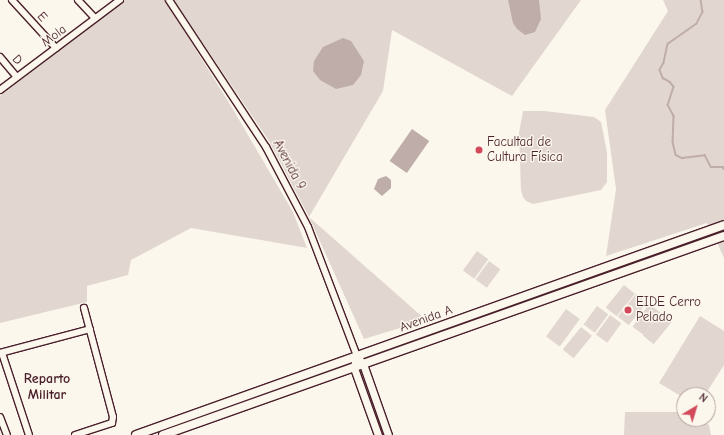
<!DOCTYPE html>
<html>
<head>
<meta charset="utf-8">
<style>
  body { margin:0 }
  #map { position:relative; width:724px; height:435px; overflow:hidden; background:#fbf7ec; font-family:"Comic Neue",sans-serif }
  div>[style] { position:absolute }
  .green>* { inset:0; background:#e2d7d0; transform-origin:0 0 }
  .water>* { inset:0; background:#bfadaa; transform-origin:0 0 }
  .stream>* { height:1.5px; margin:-0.75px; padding:0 0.75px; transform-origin:0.75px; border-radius:0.75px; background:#bfadaa }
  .roads { filter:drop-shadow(1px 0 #4a1f2b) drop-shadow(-1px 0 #4a1f2b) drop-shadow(0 1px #4a1f2b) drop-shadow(0 -1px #4a1f2b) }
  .minor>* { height:6px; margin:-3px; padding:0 3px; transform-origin:3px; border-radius:3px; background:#fbf7ec }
  .tertiary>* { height:7px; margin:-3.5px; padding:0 3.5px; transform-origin:3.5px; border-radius:3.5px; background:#fbf7ec }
  .secondary>* { height:8px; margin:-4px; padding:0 4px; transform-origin:4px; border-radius:4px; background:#fbf7ec }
  .dots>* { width:11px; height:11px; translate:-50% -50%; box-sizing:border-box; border:2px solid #fbf7ec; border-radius:50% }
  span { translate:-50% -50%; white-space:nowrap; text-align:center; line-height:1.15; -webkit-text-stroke:3px #fbf7ec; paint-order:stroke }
  .street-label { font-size:13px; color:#4a1f2b }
  .poi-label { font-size:13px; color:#4a1f2b }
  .left { translate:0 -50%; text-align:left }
  .neighbourhood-label { font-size:14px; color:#4a1f2b; font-weight:700 }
  .north { position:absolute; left:676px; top:387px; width:40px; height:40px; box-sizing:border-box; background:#fbf7ec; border:1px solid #b4a19f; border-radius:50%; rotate:38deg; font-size:11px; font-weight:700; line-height:16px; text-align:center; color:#4a1f2b }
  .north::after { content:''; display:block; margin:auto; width:14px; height:18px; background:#d1495b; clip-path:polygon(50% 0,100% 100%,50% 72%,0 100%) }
</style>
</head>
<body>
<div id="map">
  <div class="green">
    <div style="clip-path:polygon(125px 0,165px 0,231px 106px,293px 212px,307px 248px,191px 228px,131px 260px,128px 275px,87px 286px,87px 302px,0 323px,0 96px)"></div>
    <div style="clip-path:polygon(174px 0,581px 0,512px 96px,392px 30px,383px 91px,309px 217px,426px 320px,364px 339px,309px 217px,269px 141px)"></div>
    <div style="clip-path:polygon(663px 0,724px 0,724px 258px,714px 236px,477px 320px,477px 318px,712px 234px,707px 223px,606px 256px,616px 189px,605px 110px,668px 11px)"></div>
    <div style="clip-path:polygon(523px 111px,545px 111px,594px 117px,601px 122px,607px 152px,607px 182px,601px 190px,533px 204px,526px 201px,523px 197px,521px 190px,519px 133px)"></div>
    <div style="left:477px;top:251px;width:14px;height:24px;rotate:36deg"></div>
    <div style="left:489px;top:261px;width:14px;height:23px;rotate:36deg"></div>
    <div style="left:624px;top:285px;width:14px;height:29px;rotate:39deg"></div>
    <div style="left:636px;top:294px;width:14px;height:29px;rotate:39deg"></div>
    <div style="left:649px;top:304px;width:14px;height:28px;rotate:36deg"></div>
    <div style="left:597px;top:306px;width:14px;height:23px;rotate:36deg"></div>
    <div style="left:566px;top:309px;width:17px;height:34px;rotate:36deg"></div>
    <div style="left:661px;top:313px;width:14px;height:29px;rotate:39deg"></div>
    <div style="left:610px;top:315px;width:14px;height:24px;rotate:36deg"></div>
    <div style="clip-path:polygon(700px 316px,724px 331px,724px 365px,705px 395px,684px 395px,684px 398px,659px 383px)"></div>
    <div style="left:581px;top:327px;width:14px;height:29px;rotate:39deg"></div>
    <div style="clip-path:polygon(625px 412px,684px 412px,684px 419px,699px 419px,709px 425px,711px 435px,624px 435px)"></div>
  </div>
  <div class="water">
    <div style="clip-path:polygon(508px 0,539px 0,541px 19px,535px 32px,525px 35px,517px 29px,513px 23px)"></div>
    <div style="clip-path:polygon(343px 38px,351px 41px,364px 61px,361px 75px,353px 85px,336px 89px,320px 80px,313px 71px,314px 61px,323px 47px)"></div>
    <div style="left:412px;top:129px;width:21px;height:39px;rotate:35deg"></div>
    <div style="clip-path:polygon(386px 176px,391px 180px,391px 188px,382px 196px,374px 189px,378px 179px)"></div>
  </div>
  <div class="stream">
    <div style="left:701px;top:0;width:12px;rotate:81deg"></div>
    <div style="left:703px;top:12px;width:13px;rotate:117deg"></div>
    <div style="left:697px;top:24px;width:35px;rotate:145deg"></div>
    <div style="left:668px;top:44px;width:19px;rotate:102deg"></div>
    <div style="left:664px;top:63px;width:8px;rotate:120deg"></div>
    <div style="left:660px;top:70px;width:9px;rotate:69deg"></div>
    <div style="left:663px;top:78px;width:8px;rotate:30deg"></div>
    <div style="left:670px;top:82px;width:6px;rotate:51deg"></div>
    <div style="left:674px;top:87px;width:19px;rotate:108deg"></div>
    <div style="left:668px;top:105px;width:13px;rotate:61deg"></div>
    <div style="left:674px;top:116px;width:26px;rotate:92deg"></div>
    <div style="left:673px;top:142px;width:13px;rotate:77deg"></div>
    <div style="left:676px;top:155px;width:7px;rotate:27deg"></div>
    <div style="left:682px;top:158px;width:23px;rotate:-7deg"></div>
    <div style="left:705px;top:155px;width:13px;rotate:63deg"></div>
    <div style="left:711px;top:167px;width:12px"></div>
    <div style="left:723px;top:167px;width:2px;rotate:63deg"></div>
  </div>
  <div class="roads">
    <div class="minor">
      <div style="left:12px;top:0;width:65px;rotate:47.5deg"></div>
      <div style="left:78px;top:0;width:25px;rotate:47deg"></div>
      <div style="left:169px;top:0;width:176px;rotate:56.6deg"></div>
      <div style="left:266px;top:147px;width:90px;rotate:62.3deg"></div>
      <div style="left:308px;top:227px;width:138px;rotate:69.2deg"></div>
      <div style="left:0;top:57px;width:26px;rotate:50deg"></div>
      <div style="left:0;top:90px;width:150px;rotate:-36.9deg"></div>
      <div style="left:0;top:353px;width:93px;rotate:-14.9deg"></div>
      <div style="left:2px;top:353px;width:86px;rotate:71.8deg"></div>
      <div style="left:0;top:417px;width:19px;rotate:69deg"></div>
      <div style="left:75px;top:435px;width:39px;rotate:-18deg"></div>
      <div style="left:112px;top:423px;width:6px;rotate:-81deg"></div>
      <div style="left:113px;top:417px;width:113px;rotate:-104.9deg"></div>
    </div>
    <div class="tertiary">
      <div style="left:357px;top:356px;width:10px;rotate:53deg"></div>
      <div style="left:363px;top:364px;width:75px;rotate:70.6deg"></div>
      <div style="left:355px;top:362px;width:6px;rotate:99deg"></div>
      <div style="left:354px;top:368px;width:71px;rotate:70.3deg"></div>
    </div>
    <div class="secondary">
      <div style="left:136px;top:435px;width:624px;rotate:-19.65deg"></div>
      <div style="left:163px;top:435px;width:595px;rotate:-19.53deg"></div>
    </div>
  </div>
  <div class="dots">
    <div style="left:479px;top:150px;background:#d1495b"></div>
    <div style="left:628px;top:310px;background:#d1495b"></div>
  </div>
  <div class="street-label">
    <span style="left:42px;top:17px;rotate:48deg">E</span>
    <span style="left:54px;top:36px;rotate:-37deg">Mola</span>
    <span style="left:17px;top:60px;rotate:49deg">D</span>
    <span style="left:289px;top:165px;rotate:62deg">Avenida 9</span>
    <span style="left:426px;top:319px;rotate:-20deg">Avenida A</span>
  </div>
  <div class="poi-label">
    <span class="left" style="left:487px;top:150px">Facultad de<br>Cultura Física</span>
    <span class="left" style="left:636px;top:310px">EIDE Cerro<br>Pelado</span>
  </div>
  <div class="neighbourhood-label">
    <span style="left:47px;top:387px">Reparto<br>Militar</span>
  </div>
  <div class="north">N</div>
</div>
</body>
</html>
